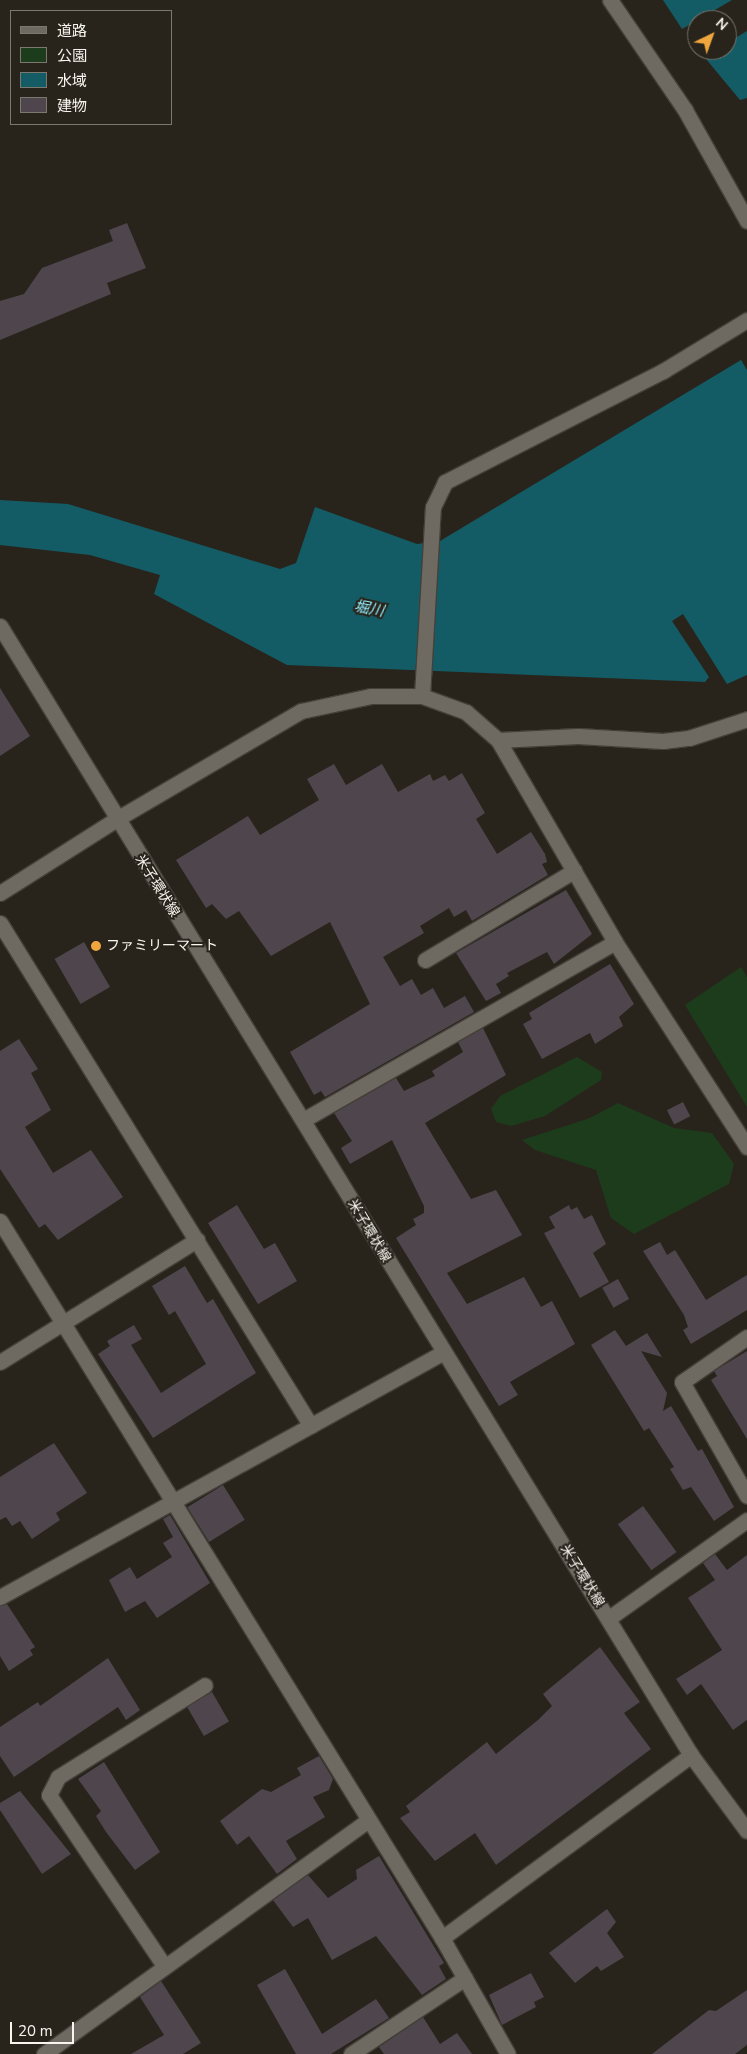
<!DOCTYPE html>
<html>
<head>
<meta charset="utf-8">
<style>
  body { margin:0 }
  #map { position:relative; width:747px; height:2054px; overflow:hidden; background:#28241c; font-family:"Nunito Sans","Noto Sans JP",sans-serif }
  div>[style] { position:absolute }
  .green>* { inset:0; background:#1d3c1c }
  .water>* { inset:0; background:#145c65 }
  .building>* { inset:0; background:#4e464c; transform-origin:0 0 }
  .roads { filter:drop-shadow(1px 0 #44403a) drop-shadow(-1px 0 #44403a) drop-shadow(0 1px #44403a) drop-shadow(0 -1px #44403a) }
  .street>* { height:15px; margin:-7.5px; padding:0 7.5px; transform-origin:7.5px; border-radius:7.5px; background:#6f6a61 }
  .secondary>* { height:15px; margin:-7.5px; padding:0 7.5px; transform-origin:7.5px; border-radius:7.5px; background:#6f6a61 }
  .dots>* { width:14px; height:14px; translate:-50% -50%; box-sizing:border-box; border:2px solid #28241c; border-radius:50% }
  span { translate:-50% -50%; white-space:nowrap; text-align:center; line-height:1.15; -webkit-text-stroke:4px #28241c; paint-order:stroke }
  .street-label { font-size:14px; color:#f7f5ef }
  .poi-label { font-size:14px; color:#f7f5ef }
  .left { translate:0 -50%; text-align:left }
  .water-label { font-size:15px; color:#92f1ff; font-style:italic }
  .legend { position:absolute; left:10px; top:10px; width:162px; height:115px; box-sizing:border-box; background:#28241c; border:1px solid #7b7870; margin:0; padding:6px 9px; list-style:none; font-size:15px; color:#f7f5ef }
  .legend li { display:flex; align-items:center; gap:10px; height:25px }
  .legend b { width:25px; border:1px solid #7b7870 }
  .north { position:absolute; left:687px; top:10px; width:50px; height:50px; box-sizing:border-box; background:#28241c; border:1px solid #7b7870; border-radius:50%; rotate:42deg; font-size:14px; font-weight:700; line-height:20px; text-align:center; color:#f7f5ef }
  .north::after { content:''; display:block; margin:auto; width:18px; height:22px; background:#f0a63e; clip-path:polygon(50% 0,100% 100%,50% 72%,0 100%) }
  .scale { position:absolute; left:10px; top:2022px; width:64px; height:22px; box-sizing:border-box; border:2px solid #f7f5ef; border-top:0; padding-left:6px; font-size:15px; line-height:18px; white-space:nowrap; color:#f7f5ef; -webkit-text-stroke:4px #28241c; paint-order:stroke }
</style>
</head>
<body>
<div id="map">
  <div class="green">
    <div style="clip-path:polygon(741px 967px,747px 977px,747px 1107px,685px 1005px)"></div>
    <div style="clip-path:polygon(577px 1057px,602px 1072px,601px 1080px,545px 1116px,511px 1126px,496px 1122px,491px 1109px,500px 1096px)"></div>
    <div style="clip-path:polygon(618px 1103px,674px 1128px,712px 1133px,734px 1164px,729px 1184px,634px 1234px,611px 1218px,596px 1170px,535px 1150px,522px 1140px,590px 1118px)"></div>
  </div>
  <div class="water">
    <div style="clip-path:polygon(663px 0,732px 0,682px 29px)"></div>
    <div style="clip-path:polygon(747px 31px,747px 98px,740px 100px,706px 59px,716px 50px,727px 50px,727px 43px)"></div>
    <div style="clip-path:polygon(741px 360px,747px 370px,747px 675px,727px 684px,683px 614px,672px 621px,709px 677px,705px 682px,287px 665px,154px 594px,160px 575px,90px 555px,0 545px,0 500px,68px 504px,280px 569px,296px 563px,315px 507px,417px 544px,440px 541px)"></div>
  </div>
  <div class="building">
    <div style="clip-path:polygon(127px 223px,146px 268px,107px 283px,111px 294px,0 340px,0 301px,24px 294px,42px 268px,113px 241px,109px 230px)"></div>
    <div style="clip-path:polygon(0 688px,30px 736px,0 756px)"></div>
    <div style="clip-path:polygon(334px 764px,346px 785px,382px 764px,398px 792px,430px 774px,433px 781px,445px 775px,449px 781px,462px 773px,485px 813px,476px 819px,497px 854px,531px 832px,545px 854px,547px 862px,542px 864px,548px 875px,472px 921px,466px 910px,454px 917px,449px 908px,420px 926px,424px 933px,383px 957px,400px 986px,412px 979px,421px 995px,433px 988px,444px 1008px,465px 996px,474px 1012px,325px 1097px,321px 1091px,314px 1095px,290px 1052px,370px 1004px,330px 922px,271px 956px,239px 911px,226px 919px,212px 904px,206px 908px,176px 860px,248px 816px,260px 835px,319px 800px,307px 779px)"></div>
    <div style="clip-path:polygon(566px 890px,592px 934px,554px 964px,547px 952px,507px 973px,509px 976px,496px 984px,501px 993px,486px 1001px,456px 953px)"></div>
    <div style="left:84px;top:942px;width:52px;height:34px;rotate:60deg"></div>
    <div style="clip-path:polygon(610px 964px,634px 1004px,619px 1017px,623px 1026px,595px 1044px,590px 1033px,542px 1059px,523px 1024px,532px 1019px,529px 1013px)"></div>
    <div style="clip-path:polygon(483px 1028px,506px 1075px,425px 1123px,471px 1199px,496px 1190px,522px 1235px,447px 1273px,467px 1304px,524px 1277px,541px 1307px,552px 1301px,575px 1344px,510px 1382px,518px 1395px,499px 1406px,396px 1238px,416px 1225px,413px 1219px,424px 1213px,424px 1206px,392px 1140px,350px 1164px,341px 1148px,352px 1141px,334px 1113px,396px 1078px,404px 1091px,435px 1076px,432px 1071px,463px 1052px,458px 1042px)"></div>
    <div style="clip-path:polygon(19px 1039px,38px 1069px,31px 1073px,51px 1110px,25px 1127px,53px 1173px,91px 1150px,123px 1197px,58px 1240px,45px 1224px,39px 1228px,0 1169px,0 1051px)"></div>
    <div style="left:683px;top:1102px;width:16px;height:18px;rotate:63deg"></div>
    <div style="clip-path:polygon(237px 1205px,264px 1249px,275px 1243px,297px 1281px,258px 1304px,208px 1223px)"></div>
    <div style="clip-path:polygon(569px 1205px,571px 1210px,577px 1207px,584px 1219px,592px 1215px,606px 1244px,593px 1253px,609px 1282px,580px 1298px,544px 1233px,555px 1228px,549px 1217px)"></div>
    <div style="clip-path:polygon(660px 1242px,667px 1255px,675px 1250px,706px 1300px,747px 1275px,747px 1310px,691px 1344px,683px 1330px,688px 1327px,684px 1315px,643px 1251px)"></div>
    <div style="clip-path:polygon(185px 1266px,207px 1303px,213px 1299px,256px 1373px,153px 1438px,98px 1354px,110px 1346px,107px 1341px,134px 1325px,142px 1339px,131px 1345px,161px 1393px,206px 1364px,175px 1311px,169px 1315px,152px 1286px)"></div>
    <div style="left:618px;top:1279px;width:23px;height:18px;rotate:61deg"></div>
    <div style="clip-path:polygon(615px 1330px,626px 1346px,647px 1333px,662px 1357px,641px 1351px,667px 1393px,663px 1411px,671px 1406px,698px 1451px,702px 1449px,734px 1507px,714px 1521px,691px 1487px,683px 1490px,670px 1469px,674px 1467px,649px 1428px,644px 1431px,591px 1345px)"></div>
    <div style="clip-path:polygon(747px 1351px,747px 1439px,711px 1380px,717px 1376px,714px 1371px)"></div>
    <div style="clip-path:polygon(54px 1443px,87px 1493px,56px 1513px,60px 1520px,32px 1539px,20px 1521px,12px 1526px,6px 1517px,0 1520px,0 1477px)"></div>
    <div style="left:223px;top:1485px;width:41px;height:42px;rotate:58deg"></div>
    <div style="left:643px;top:1506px;width:57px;height:31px;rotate:54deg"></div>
    <div style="clip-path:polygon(170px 1515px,210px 1583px,157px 1618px,145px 1601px,125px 1612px,109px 1580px,130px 1567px,137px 1579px,172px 1557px,163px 1543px,173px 1537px,163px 1519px)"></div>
    <div style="clip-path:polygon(715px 1554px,727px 1570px,747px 1555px,747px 1720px,733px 1730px,701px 1684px,687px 1695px,676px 1679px,722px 1650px,688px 1598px,715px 1580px,703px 1563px)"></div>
    <div style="clip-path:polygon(7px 1604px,35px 1647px,30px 1650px,33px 1655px,9px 1671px,0 1656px,0 1606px)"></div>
    <div style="clip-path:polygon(600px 1647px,640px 1702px,624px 1713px,651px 1749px,496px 1865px,475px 1833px,435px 1861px,400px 1818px,410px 1812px,406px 1806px,487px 1742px,496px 1754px,538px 1720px,552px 1706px,543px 1694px)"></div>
    <div style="clip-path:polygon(108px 1658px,140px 1710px,126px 1720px,118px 1707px,14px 1777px,0 1756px,0 1727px,38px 1702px,40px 1706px)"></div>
    <div style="left:212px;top:1692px;width:34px;height:29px;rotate:60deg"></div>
    <div style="clip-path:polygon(319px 1756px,333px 1779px,329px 1790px,313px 1797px,325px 1817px,286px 1841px,297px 1859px,277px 1874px,249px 1836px,237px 1845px,220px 1821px,262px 1789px,271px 1792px,301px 1775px,297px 1768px)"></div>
    <div style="clip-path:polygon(104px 1762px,160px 1852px,135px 1870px,106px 1832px,96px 1816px,101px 1811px,78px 1779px)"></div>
    <div style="clip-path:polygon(20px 1791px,71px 1854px,42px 1874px,0 1810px,0 1803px)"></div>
    <div style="clip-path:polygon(379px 1856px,444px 1963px,439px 1966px,446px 1979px,422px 1995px,376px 1936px,332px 1960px,308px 1918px,293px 1927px,273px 1900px,308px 1875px,328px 1898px,357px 1879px,356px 1870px)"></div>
    <div style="clip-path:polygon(607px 1909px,616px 1922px,607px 1933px,624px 1957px,601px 1971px,597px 1966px,575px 1983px,549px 1953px)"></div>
    <div style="clip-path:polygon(285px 1969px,322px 2034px,376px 1999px,389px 2018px,331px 2054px,296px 2054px,257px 1985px)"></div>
    <div style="clip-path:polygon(531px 1973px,544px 1997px,534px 2002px,536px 2007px,502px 2025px,489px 1995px)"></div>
    <div style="clip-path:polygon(161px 1981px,201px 2043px,183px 2054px,131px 2054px,164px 2035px,140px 1997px)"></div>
    <div style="clip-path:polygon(747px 1990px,747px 2045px,735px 2054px,652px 2054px,709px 2010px,716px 2011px)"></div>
    <div style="clip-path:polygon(423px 2017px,440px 2044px,457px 2033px,472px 2054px,384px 2054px,379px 2047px)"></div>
  </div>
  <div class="roads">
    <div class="street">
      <div style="left:610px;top:0;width:133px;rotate:55.7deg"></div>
      <div style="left:685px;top:110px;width:127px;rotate:60.8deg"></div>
      <div style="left:422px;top:696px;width:189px;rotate:-86.7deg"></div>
      <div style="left:433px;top:507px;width:28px;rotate:-64deg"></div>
      <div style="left:445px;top:482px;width:245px;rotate:-27deg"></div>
      <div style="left:663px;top:371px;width:98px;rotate:-31.3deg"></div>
      <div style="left:498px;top:740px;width:80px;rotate:-2.9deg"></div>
      <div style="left:578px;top:736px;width:85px;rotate:3.4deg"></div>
      <div style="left:663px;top:741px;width:26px;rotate:-7deg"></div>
      <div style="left:689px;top:738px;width:61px;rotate:-18.1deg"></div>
      <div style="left:115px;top:820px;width:216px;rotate:-30.4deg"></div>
      <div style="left:301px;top:711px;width:72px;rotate:-12.1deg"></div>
      <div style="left:371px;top:696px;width:51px"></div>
      <div style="left:422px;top:696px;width:47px;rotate:20deg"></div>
      <div style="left:466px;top:712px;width:43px;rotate:41.2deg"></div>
      <div style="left:498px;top:740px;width:233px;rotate:59.9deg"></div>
      <div style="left:615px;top:942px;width:244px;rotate:57.2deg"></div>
      <div style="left:0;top:923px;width:591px;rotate:58.27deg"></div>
      <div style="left:425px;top:960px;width:174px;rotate:-30.9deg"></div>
      <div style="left:303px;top:1120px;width:359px;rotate:-29.7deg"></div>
      <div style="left:0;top:1221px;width:842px;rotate:58.35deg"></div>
      <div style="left:442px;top:1938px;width:133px;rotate:60.4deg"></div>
      <div style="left:747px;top:1337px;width:79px;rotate:145.3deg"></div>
      <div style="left:682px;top:1382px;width:131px;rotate:60.3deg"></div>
      <div style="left:0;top:1362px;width:232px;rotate:-31.8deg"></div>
      <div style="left:0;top:1597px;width:505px;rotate:-28.9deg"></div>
      <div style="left:609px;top:1618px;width:169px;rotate:-35.4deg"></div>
      <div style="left:442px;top:1938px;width:309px;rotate:-36.3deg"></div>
      <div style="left:163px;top:1964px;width:204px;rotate:-124deg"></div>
      <div style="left:49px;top:1795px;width:20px;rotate:-63deg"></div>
      <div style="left:58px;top:1777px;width:173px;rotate:-32deg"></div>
      <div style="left:44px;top:2054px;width:400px;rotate:-35.8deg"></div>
      <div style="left:351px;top:2054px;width:137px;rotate:-33.7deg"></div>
    </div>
    <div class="secondary">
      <div style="left:0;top:626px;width:1324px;rotate:58.53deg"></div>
      <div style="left:691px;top:1755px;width:94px;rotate:53.6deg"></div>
      <div style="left:0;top:893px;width:136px;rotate:-32.4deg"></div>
    </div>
  </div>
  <div class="dots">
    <div style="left:96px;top:946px;background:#f0a63e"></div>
  </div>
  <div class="street-label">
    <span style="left:157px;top:886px;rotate:58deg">米子環状線</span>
    <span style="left:369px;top:1231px;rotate:59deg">米子環状線</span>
    <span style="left:582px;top:1576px;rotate:58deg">米子環状線</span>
  </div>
  <div class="poi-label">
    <span class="left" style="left:106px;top:946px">ファミリーマート</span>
  </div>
  <div class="water-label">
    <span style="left:369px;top:609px;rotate:11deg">堀川</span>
  </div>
  <ul class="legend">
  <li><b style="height:6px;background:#6f6a61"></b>道路</li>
  <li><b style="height:14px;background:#1d3c1c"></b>公園</li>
  <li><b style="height:14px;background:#145c65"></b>水域</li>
  <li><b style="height:14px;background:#4e464c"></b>建物</li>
  </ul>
  <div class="north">N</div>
  <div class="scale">20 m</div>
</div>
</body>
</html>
